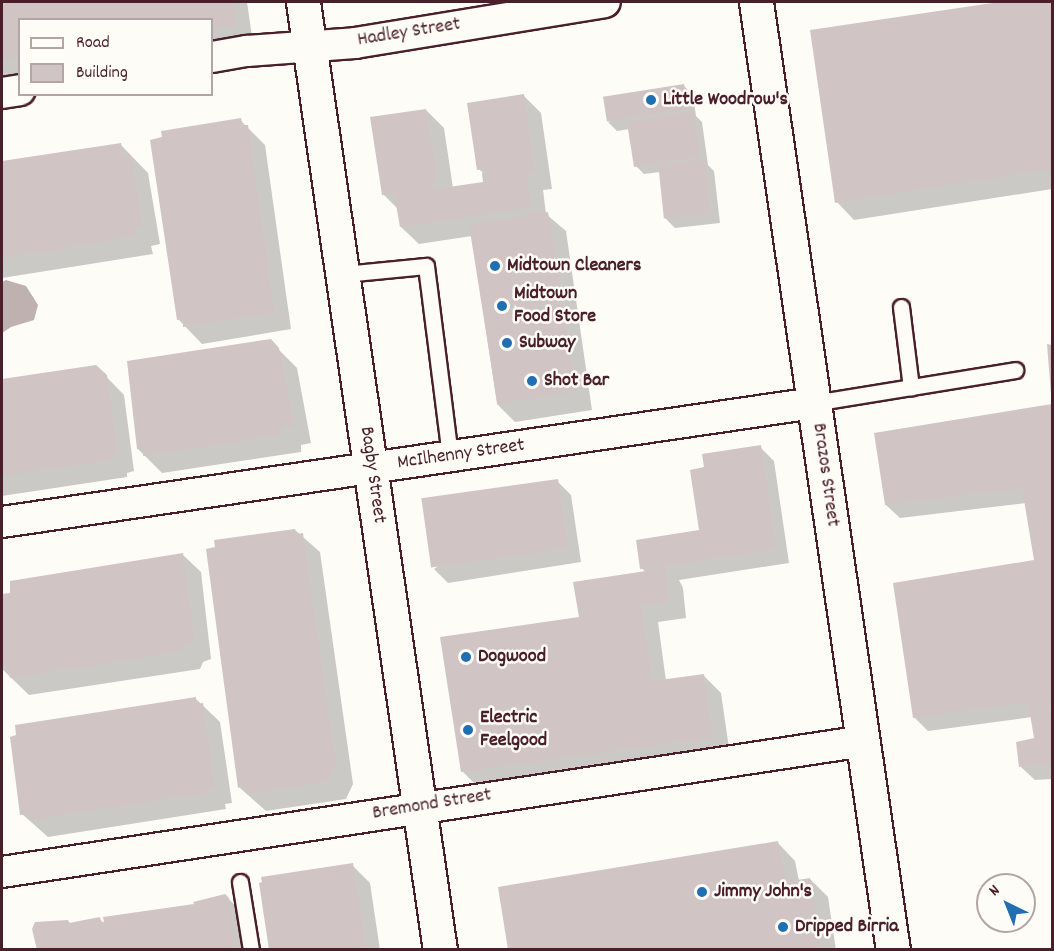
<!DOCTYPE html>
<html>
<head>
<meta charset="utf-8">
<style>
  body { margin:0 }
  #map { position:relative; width:1054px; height:951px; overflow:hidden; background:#fdfcf7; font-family:Dekko,sans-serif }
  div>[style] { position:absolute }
  .water>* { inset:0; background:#c0b1b1 }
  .shadow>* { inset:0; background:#0003 }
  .building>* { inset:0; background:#d0c5c4; transform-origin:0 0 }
  .roads { filter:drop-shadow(2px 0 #4a1f2b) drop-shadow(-2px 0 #4a1f2b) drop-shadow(0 2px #4a1f2b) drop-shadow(0 -2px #4a1f2b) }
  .service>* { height:15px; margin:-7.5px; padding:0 7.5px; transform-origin:7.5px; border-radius:7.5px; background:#fdfcf7 }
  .minor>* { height:30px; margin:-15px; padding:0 15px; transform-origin:15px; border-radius:15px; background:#fdfcf7 }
  .secondary>* { height:33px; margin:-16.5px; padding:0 16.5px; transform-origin:16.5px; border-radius:16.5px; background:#fdfcf7 }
  .dots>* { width:16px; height:16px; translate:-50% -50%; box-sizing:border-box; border:3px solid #fdfcf7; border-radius:50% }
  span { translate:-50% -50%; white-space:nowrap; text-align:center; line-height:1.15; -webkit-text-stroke:5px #fdfcf7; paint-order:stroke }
  .street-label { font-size:20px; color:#4a1f2b }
  .poi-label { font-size:20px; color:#4a1f2b; font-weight:700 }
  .left { translate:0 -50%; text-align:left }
  .frame { position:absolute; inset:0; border:3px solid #4a1f2b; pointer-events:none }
  .legend { position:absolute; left:18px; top:18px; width:195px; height:78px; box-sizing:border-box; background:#fdfcf7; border:2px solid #b5a4a5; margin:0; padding:8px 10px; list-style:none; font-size:18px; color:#4a1f2b }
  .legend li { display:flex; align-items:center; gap:12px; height:30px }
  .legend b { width:30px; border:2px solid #b5a4a5 }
  .north { position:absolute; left:976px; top:873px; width:60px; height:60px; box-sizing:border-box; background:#fdfcf7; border:2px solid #b5a4a5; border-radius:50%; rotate:317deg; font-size:16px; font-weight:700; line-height:24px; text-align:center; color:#4a1f2b }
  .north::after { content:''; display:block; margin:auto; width:21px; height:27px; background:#1f6fb2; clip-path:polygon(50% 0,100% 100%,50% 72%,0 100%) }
</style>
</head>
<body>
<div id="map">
  <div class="water">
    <div style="clip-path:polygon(6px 280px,26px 286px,38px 305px,34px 320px,11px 327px,2px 333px,2px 282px)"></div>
  </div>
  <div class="shadow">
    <div style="clip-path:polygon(2px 2px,247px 2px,253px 43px,212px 49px,212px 20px,20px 20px,20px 76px,2px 79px)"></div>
    <div style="clip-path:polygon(1009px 2px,1052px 2px,1052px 189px,854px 220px,837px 202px,811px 32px)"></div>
    <div style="clip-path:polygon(683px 85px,693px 95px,696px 116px,702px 122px,708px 165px,714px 171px,720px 223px,675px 228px,666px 219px,660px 172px,644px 174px,635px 165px,630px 129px,617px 131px,608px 122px)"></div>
    <div style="clip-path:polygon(523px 95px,541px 113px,552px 189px,543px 190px,546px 214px,566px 231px,592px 410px,515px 422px,497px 404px,472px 236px,419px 244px,401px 227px,398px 209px,383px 194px,426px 110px,444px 128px,453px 188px,485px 183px,484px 174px,479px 169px)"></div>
    <div style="clip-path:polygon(240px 120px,265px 145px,291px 329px,202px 344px,178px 319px)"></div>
    <div style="clip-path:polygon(120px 144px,148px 173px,160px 244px,151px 246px,153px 254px,2px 278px,2px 163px)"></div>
    <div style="clip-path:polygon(270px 341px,297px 368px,311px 443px,301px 445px,301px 452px,162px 473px,138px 449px)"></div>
    <div style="clip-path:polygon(1049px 346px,1052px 347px,1052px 396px)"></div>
    <div style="clip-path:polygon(96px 366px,124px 395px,134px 471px,127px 473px,127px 477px,2px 496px,2px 380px)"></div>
    <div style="clip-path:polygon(1052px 405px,1052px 779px,1035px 780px,1021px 767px,1036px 740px,1032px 717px,928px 731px,914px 717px,1036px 561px,1026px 503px,900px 518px,886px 505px,876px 434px)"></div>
    <div style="clip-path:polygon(760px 447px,774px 461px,789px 563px,679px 580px,683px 588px,686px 618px,658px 622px,666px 681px,703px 675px,721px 693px,730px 755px,481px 790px,463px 772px,580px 618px,646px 573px,642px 568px,701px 532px,706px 469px)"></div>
    <div style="clip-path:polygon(557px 481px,571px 495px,581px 562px,448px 583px,434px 569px)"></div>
    <div style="clip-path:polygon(295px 530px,320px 552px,353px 784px,346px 799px,266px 811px,240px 788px,207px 550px)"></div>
    <div style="clip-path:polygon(183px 555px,201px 572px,211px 659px,203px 662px,200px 669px,29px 695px,2px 669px,2px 595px)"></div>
    <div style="clip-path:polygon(196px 699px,220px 722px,232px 803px,225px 804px,226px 809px,48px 837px,22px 814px)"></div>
    <div style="clip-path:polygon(778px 843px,795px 861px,799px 881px,810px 879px,828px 897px,836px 950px,510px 950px)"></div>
    <div style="clip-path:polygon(352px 865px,370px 883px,380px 950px,270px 950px)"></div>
    <div style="clip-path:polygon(225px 895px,246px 917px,250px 950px,38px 950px,68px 921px,71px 924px,100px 919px,106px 926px,196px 905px)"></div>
  </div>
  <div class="building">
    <div style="clip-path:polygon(2px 2px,233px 2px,236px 26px,212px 29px,212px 20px,20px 20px,20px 56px,2px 59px)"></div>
    <div style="clip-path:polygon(999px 2px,1052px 2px,1052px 169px,835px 203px,810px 30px)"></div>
    <div style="left:684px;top:84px;width:25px;height:82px;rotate:81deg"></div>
    <div style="clip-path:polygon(524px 94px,535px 171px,526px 173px,531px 207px,400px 227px,394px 193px,382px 195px,370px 117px,426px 109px,437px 177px,433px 178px,435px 189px,483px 182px,482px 173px,487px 172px,487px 169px,477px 170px,467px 103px)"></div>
    <div style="left:693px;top:111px;width:46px;height:67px;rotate:81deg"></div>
    <div style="clip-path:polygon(241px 118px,243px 125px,248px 125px,274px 312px,183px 327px,183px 319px,177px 320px,150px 140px,162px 137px,161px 131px)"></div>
    <div style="clip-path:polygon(121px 143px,123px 157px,130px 154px,143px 226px,134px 228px,136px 236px,2px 258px,2px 161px)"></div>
    <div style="left:705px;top:160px;width:54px;height:47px;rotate:84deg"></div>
    <div style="left:548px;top:212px;width:182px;height:80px;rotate:81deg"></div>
    <div style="clip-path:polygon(271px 339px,279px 348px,294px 426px,283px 427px,284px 434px,143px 456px,143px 450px,137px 449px,127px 361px)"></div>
    <div style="clip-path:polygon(1047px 344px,1052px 345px,1052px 394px,1051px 394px)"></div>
    <div style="clip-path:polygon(96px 365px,107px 375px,117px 453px,110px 455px,110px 460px,2px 476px,2px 379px)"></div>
    <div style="clip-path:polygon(1052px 404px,1052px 699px,1047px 700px,1052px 734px,1052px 764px,1019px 767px,1016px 742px,1034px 738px,1028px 702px,913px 718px,893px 583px,1034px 560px,1022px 488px,885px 505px,874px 433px)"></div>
    <div style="clip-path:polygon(761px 445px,776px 549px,666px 566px,666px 568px,640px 569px,636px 540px,699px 530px,690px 470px,704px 467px,702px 454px)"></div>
    <div style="left:558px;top:479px;width:70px;height:138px;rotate:82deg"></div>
    <div style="clip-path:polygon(295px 529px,296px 534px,303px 533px,336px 765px,328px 781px,247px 794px,246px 786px,238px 788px,206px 549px,215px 547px,214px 540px)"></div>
    <div style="clip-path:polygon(183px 553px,194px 641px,185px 644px,182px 651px,10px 678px,7px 665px,2px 667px,2px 594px,10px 593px,10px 581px)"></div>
    <div style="clip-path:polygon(666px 568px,669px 601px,641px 605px,652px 681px,704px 674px,713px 737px,461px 772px,440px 637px,579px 617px,573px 582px)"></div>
    <div style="clip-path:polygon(196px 697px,196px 704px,203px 703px,215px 786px,208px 786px,209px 792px,29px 820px,28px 814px,20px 815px,10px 737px,16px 735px,15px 725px)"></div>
    <div style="clip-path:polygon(778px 841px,785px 882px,810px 878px,821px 948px,508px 950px,498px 887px)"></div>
    <div style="clip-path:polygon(353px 863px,366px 950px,269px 950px,259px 883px,262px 882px,261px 877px)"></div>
    <div style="clip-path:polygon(225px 894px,229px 898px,235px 950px,37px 950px,32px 929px,35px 922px,68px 920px,69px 923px,100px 917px,101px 922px,104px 922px,103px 917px,194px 904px,193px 902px)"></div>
  </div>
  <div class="roads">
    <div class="service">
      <div style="left:344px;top:274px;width:82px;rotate:-5.6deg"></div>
      <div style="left:426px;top:266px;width:192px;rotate:82.8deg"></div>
      <div style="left:901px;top:307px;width:81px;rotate:82.9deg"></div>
      <div style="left:814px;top:403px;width:204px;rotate:-9.3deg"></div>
      <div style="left:240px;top:882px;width:69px;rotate:80.8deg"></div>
    </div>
    <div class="minor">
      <div style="left:212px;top:57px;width:36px;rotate:-10deg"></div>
      <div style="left:247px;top:51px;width:108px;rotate:-4.2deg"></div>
      <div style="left:355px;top:43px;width:253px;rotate:-9.3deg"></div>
      <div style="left:2px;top:93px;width:18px;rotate:-9deg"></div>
      <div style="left:2px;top:522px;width:821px;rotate:-8.34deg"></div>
      <div style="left:2px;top:872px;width:872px;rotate:-8.64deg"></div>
    </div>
    <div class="secondary">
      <div style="left:303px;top:2px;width:958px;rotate:81.78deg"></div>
      <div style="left:756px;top:2px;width:958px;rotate:81.78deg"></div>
    </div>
  </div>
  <div class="dots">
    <div style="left:651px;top:100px;background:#1f6fb2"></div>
    <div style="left:495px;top:266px;background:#1f6fb2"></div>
    <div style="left:502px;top:306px;background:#1f6fb2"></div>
    <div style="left:507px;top:343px;background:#1f6fb2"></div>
    <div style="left:532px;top:381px;background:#1f6fb2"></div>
    <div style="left:466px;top:657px;background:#1f6fb2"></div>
    <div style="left:468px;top:730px;background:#1f6fb2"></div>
    <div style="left:702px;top:892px;background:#1f6fb2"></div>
    <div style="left:783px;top:927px;background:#1f6fb2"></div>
  </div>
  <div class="street-label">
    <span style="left:409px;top:33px;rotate:-9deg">Hadley Street</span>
    <span style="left:461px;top:455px;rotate:-8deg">McIlhenny Street</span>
    <span style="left:372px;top:475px;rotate:82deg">Bagby Street</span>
    <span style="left:825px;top:475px;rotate:82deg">Brazos Street</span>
    <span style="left:432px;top:805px;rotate:-9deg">Bremond Street</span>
  </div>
  <div class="poi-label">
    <span class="left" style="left:663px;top:100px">Little Woodrow's</span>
    <span class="left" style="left:507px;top:266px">Midtown Cleaners</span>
    <span class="left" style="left:514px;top:306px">Midtown<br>Food Store</span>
    <span class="left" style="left:519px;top:343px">Subway</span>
    <span class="left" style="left:544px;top:381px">Shot Bar</span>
    <span class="left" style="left:478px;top:657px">Dogwood</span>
    <span class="left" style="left:480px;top:730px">Electric<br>Feelgood</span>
    <span class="left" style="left:714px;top:892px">Jimmy John's</span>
    <span class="left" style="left:795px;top:927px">Dripped Birria</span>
  </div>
  <div class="frame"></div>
  <ul class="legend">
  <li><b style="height:8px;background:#fdfcf7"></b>Road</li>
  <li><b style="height:16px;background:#d0c5c4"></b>Building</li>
  </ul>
  <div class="north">N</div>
</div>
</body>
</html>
